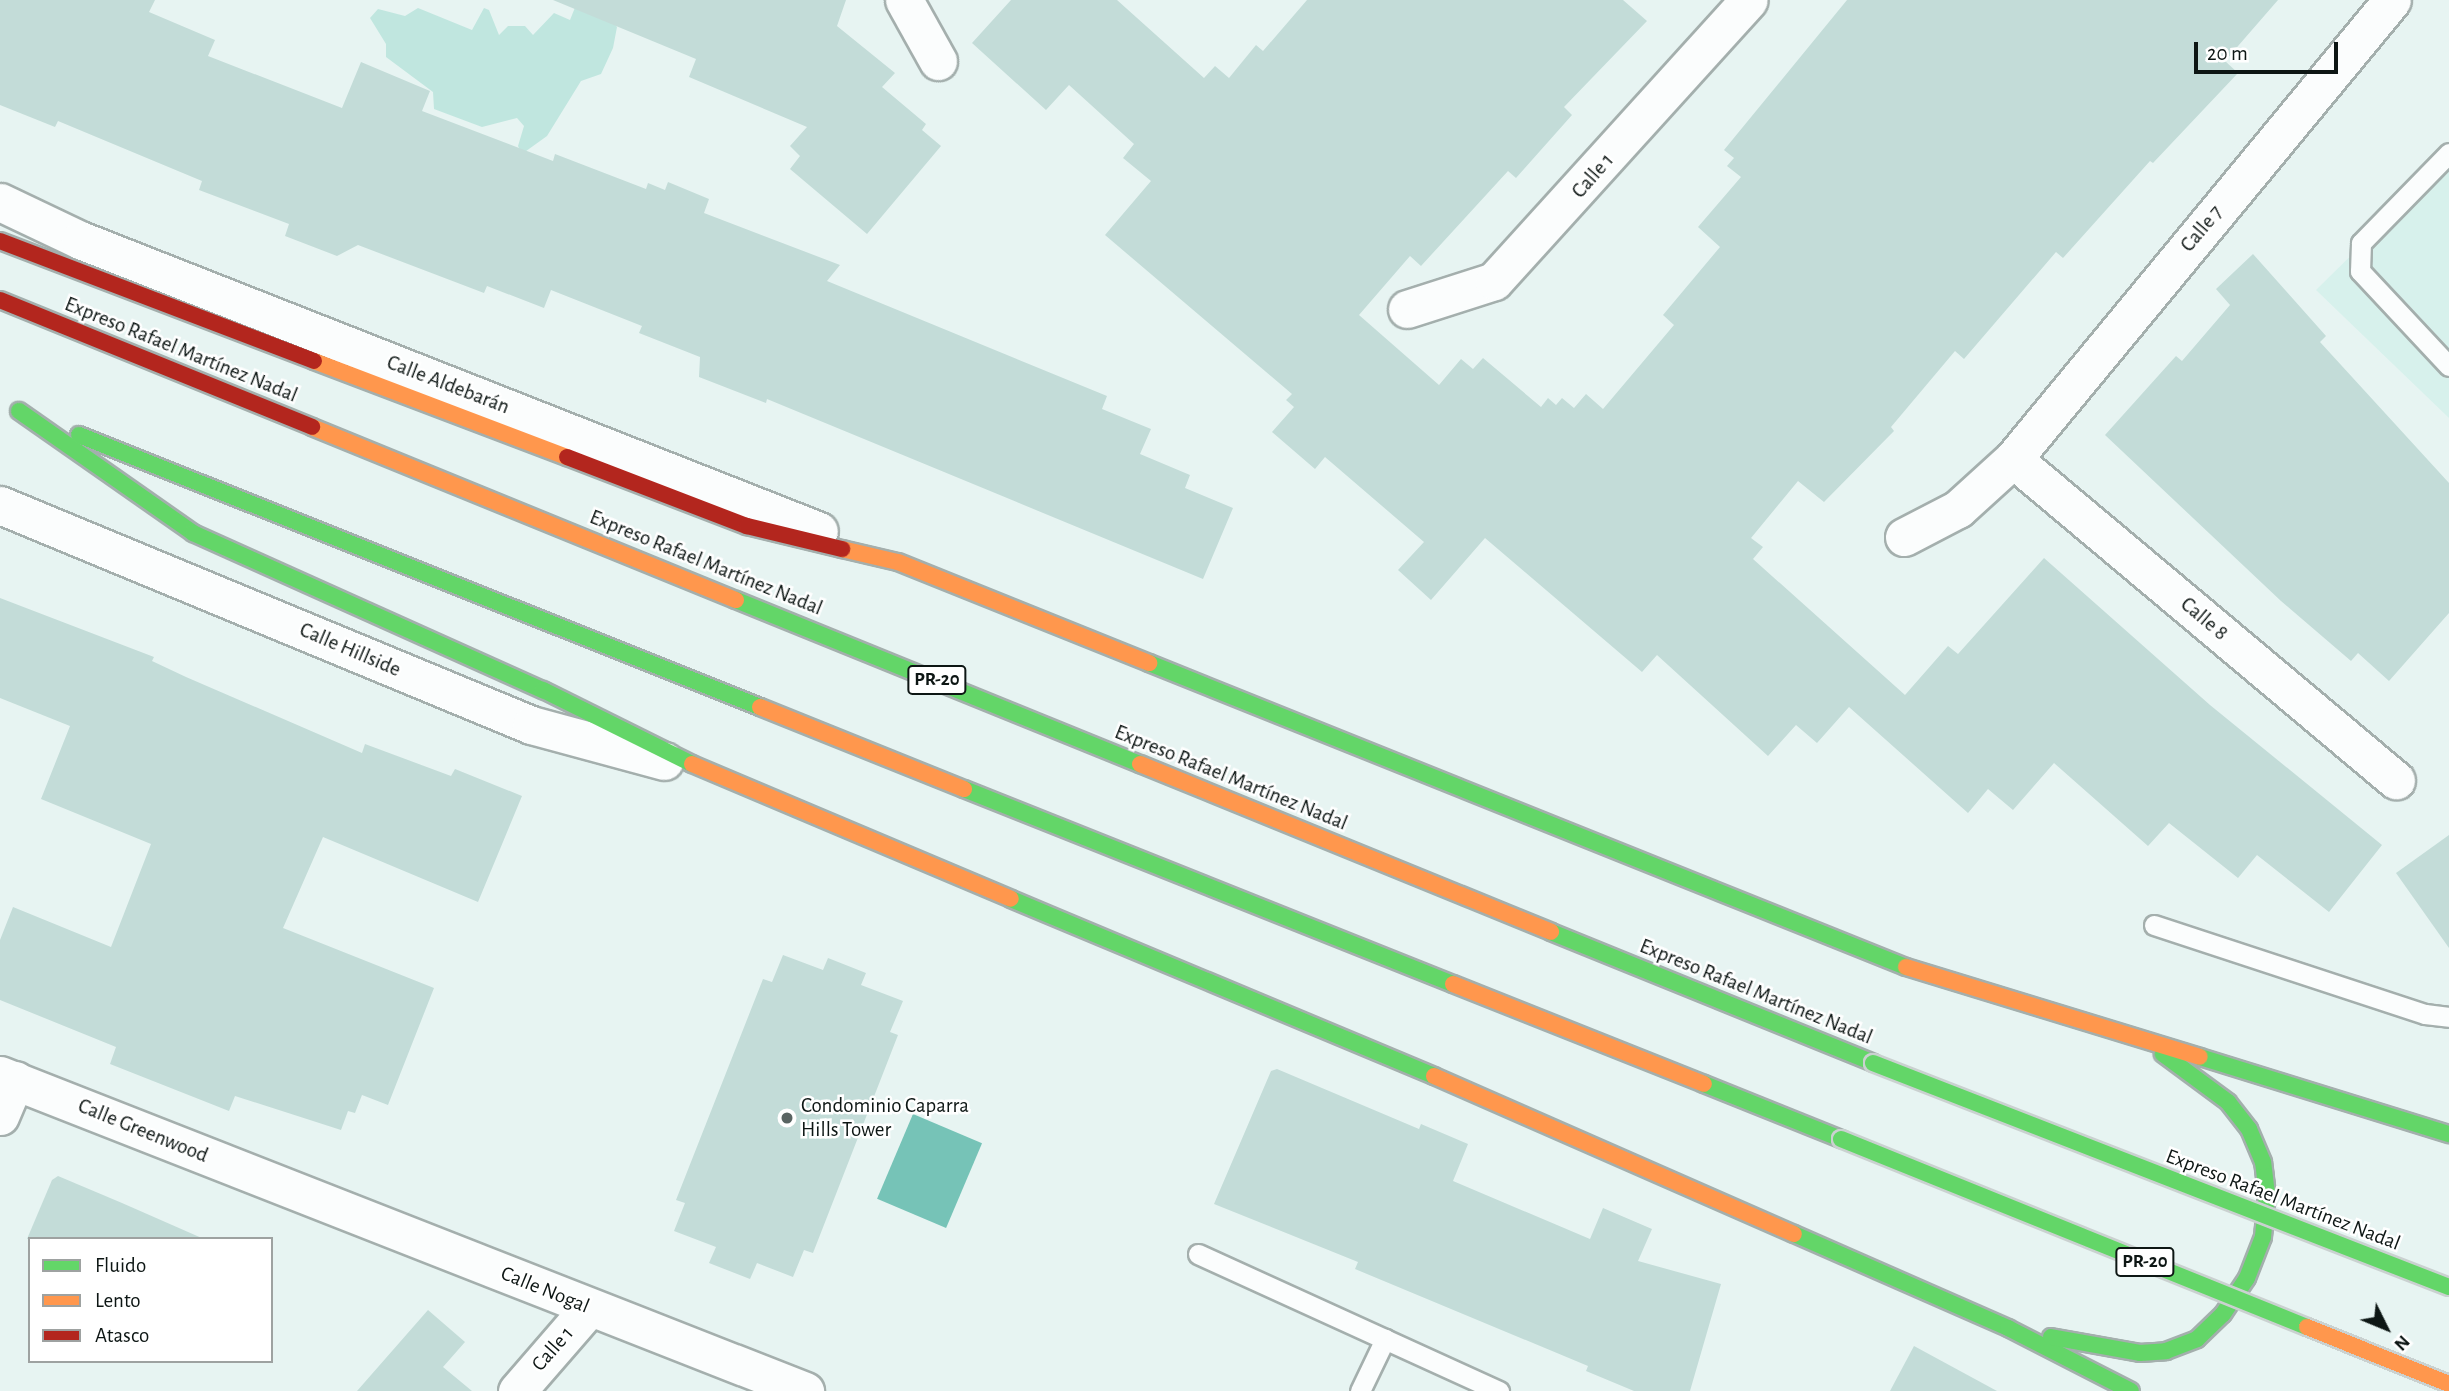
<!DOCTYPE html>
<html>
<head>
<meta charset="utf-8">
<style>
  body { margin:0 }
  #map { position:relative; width:2449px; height:1391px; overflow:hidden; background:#e7f4f2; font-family:"Alegreya Sans",sans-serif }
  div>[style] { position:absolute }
  .built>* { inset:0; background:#d7f1ec }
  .green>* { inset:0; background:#c0e6df }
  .water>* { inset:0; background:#76c3b7; transform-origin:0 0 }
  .building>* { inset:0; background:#c3dcd8 }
  .roads { filter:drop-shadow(2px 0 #a4afad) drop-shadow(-2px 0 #a4afad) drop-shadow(0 2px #a4afad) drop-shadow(0 -2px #a4afad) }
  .lane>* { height:19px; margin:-9.5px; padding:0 9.5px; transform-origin:9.5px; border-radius:9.5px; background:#fbfdfd }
  .street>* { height:37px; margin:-18.5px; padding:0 18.5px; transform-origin:18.5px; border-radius:18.5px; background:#fbfdfd }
  .fast>* { height:16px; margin:-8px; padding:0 8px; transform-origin:8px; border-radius:8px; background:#63d668 }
  .slow>* { height:16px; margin:-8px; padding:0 8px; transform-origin:8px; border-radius:8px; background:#ff974d }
  .jam>* { height:16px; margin:-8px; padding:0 8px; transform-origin:8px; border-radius:8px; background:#b3261e }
  .bridges { filter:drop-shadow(2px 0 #cad1d0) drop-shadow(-2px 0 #cad1d0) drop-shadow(0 2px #cad1d0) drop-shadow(0 -2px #cad1d0) }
  .fast-bridge>* { height:16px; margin:-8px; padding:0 8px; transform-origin:8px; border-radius:8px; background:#63d668 }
  .slow-bridge>* { height:16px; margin:-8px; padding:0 8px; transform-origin:8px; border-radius:8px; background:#ff974d }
  .dots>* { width:19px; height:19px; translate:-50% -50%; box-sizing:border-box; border:4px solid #fff; border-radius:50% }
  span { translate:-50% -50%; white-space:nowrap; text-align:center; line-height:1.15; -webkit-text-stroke:5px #fff; paint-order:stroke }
  .shield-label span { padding:2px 5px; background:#fff; border:2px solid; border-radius:5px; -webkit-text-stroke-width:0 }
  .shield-label { font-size:19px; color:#0d1614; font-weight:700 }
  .street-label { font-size:21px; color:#0d1614 }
  .poi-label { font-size:21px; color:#0d1614 }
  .left { translate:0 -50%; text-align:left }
  .legend { position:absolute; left:28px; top:1237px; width:245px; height:126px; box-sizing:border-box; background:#fff; border:2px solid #9ea2a1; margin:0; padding:9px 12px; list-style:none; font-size:21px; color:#0d1614 }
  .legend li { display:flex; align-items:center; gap:14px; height:35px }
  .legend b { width:35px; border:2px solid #9ea2a1 }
  .north { position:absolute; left:2351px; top:1293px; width:70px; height:70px; -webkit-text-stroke:5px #fff; paint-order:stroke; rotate:133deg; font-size:19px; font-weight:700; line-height:28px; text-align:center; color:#0d1614 }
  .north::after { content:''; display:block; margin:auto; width:24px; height:32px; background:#0d1614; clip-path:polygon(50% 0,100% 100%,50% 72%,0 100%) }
  .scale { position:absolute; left:2194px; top:42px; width:144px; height:32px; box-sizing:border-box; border:4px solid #0d1614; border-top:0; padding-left:9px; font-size:21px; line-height:24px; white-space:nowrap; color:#0d1614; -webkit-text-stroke:5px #fff; paint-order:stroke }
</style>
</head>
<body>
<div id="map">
  <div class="built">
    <div style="clip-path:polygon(2449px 159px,2449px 418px,2316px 290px)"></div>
  </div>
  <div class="green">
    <div style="clip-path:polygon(578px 0,593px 0,617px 27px,613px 48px,601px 74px,581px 81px,547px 136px,522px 154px,518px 146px,524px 126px,517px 118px,482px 127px,434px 109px,433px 92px,386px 57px,386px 44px,370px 18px,378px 9px,405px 16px,418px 8px,472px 30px,484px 8px,489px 10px,499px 35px,508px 26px,525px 26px,533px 35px,554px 13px,570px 20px)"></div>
  </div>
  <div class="water">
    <div style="left:913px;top:1114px;width:75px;height:92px;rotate:23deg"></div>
  </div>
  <div class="building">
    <div style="clip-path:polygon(0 0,155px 0,149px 12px,215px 40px,208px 56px,342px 108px,361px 62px,430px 91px,422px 111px,553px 161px,555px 154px,646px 189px,648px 183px,665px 190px,668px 182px,709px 199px,704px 213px,840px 265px,827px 281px,1107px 396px,1102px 409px,1151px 429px,1140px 454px,1190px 475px,1185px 488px,1233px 508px,1203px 579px,767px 399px,766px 403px,699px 377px,700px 357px,639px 333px,642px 326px,551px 290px,544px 308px,487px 286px,484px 293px,358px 245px,337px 256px,285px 236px,289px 224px,199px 190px,202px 181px,58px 121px,55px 127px,0 105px)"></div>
    <div style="clip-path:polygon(553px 0,846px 0,837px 26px,895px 73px,882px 87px,926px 124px,922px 130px,941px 146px,867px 234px,790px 169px,800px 156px,790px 146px,807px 127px,689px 77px,696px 59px)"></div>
    <div style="clip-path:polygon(1011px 0,1117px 0,1204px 78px,1215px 66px,1229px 78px,1256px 45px,1263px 51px,1307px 0,1623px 0,1647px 21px,1564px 107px,1572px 115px,1516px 178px,1508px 171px,1421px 266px,1410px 256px,1359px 315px,1439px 385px,1461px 359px,1473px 369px,1483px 358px,1541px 407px,1548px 398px,1556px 405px,1562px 398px,1574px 408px,1586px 394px,1603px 409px,1674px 325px,1663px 315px,1720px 247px,1698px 227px,1741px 177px,1727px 166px,1734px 158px,1724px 150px,1847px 0,2278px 0,2225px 61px,2238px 73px,2153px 163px,2150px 161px,2063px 258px,2056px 252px,1964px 359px,1955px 351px,1891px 427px,1894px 431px,1824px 502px,1798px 481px,1751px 538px,1763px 547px,1753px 559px,1905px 695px,1948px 646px,1958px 654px,2044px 558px,2210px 705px,2382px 845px,2329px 912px,2257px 855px,2238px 878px,2169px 823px,2148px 846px,2054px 763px,2013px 810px,1988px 789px,1968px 813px,1849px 707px,1817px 743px,1796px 725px,1768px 756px,1657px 655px,1642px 672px,1485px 538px,1431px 600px,1398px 570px,1424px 542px,1325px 457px,1315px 469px,1272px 432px,1294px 407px,1286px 400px,1292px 394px,1105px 235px,1151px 181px,1123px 158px,1134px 144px,1069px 85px,1046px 110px,972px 43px)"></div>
    <div style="clip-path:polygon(2253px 254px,2326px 336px,2320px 342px,2449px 483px,2449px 613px,2389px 681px,2358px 653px,2351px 661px,2281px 601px,2105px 435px,2176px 356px,2182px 361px,2230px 305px,2216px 289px)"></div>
    <div style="clip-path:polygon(0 598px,154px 657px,152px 661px,186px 677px,362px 753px,365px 744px,451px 776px,455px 769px,522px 796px,478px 902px,323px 837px,283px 928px,434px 988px,388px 1105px,362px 1095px,355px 1113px,348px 1111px,341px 1130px,235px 1096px,229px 1111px,110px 1064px,116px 1047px,0 1000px,0 940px,13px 907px,111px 947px,151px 844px,41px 799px,70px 726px,0 698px)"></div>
    <div style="clip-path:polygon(2449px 835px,2449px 948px,2396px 873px)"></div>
    <div style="clip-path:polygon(783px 955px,823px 970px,828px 958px,866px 973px,861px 985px,903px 1001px,890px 1032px,898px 1035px,813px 1253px,804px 1250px,793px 1277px,757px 1263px,750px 1279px,709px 1263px,716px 1247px,674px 1231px,685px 1203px,676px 1200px,763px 979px,772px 982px)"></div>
    <div style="clip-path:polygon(1277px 1069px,1419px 1129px,1421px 1124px,1468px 1144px,1453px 1181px,1590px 1239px,1603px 1208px,1652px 1229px,1638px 1261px,1721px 1284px,1690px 1391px,1634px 1391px,1586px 1371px,1588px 1366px,1355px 1269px,1358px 1262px,1214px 1204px,1271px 1071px)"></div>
    <div style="clip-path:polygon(58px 1176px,122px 1203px,204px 1239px,27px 1239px,52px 1180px)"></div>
    <div style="clip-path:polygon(428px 1310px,465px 1342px,443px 1367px,472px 1391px,357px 1391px)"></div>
    <div style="clip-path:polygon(1914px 1346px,1997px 1391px,1890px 1391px)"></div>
  </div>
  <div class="roads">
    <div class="lane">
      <div style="left:2449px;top:153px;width:126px;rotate:134.4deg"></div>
      <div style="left:2361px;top:243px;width:28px;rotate:92deg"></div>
      <div style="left:2360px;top:271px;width:130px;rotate:46.9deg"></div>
      <div style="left:2154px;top:925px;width:285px;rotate:18.2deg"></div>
      <div style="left:2425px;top:1014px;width:24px;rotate:7deg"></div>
      <div style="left:1198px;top:1254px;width:331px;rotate:24.5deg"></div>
      <div style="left:1360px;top:1391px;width:58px;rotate:-64.3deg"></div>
    </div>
    <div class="street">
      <div style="left:904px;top:0;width:70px;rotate:60.9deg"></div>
      <div style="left:0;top:202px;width:89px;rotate:25.4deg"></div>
      <div style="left:80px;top:240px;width:794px;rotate:21.49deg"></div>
      <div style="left:1407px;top:309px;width:91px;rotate:-17.8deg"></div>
      <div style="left:1494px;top:281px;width:379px;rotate:-47.8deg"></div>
      <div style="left:2013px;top:459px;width:500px;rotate:40deg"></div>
      <div style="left:0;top:505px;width:575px;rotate:22.5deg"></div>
      <div style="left:531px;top:725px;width:138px;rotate:15.1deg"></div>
      <div style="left:1904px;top:537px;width:61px;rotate:-27.4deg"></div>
      <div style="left:1958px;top:509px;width:74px;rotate:-42.3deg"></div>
      <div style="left:2013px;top:459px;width:595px;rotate:-50.45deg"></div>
      <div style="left:0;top:1075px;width:865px;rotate:21.43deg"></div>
      <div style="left:0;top:1116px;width:39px;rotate:-67deg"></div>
      <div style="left:517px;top:1391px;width:110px;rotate:-49.1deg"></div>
    </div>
    <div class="fast">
      <div style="left:19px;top:411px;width:213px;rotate:35deg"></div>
      <div style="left:193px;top:533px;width:384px;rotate:24.2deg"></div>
      <div style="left:543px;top:690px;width:166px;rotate:26.4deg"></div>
      <div style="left:79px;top:435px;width:733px;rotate:21.77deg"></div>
      <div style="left:736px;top:600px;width:436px;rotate:22.1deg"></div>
      <div style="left:1149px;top:663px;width:816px;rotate:21.88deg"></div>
      <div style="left:964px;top:789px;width:526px;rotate:21.74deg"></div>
      <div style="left:1011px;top:899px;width:459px;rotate:22.7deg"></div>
      <div style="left:1551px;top:932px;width:348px;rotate:22.1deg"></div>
      <div style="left:2200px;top:1057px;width:261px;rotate:17.2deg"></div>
      <div style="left:1704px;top:1084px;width:148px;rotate:21.9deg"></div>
      <div style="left:1794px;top:1234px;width:234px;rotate:23.7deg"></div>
      <div style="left:2008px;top:1328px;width:138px;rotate:27.1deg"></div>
      <div style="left:2051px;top:1337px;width:90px;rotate:10.2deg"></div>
      <div style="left:2140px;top:1353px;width:26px;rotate:-4deg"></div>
      <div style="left:2166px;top:1351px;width:33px;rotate:-21deg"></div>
      <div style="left:2197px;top:1339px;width:36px;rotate:-44deg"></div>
      <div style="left:2223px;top:1314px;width:43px;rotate:-56.3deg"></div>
      <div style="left:2247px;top:1278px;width:44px;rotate:-68.7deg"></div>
      <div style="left:2263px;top:1237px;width:43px;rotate:-84.7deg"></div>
      <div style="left:2267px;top:1194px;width:32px;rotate:-97deg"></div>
      <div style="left:2263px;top:1162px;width:36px;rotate:-113deg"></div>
      <div style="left:2249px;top:1129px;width:34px;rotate:-128deg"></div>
      <div style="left:2228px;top:1102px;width:81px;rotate:-143.6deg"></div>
    </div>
    <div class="slow">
      <div style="left:314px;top:361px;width:271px;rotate:20.8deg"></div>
      <div style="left:312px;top:427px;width:458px;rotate:22.2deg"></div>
      <div style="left:842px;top:549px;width:57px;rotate:13.1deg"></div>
      <div style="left:898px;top:562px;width:271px;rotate:21.9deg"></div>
      <div style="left:760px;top:707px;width:220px;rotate:21.9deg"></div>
      <div style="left:692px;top:764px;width:346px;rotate:22.9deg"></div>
      <div style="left:1140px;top:764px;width:444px;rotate:22.2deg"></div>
      <div style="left:1906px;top:967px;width:307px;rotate:17deg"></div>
      <div style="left:1453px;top:984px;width:270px;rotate:21.7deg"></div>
      <div style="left:1434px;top:1076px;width:393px;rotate:23.7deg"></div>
    </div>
    <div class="jam">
      <div style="left:0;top:241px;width:336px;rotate:20.9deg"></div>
      <div style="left:0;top:300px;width:337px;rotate:22.1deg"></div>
      <div style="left:567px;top:457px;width:193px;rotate:21deg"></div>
      <div style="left:747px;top:526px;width:98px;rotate:13.6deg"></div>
    </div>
  </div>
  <div class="bridges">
    <div class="fast-bridge">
      <div style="left:1873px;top:1063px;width:618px;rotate:21.25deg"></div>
      <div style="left:1841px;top:1139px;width:502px;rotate:21.97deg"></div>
    </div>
    <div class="slow-bridge">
      <div style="left:2307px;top:1327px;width:153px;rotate:21.9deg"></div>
    </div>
  </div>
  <div class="dots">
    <div style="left:787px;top:1118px;background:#596462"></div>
  </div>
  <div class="shield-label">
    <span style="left:937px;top:680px">PR-20</span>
    <span style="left:2145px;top:1262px">PR-20</span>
  </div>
  <div class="street-label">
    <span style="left:1593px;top:176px;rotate:-49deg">Calle 1</span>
    <span style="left:2202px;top:229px;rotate:-50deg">Calle 7</span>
    <span style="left:181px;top:350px;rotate:22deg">Expreso Rafael Martínez Nadal</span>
    <span style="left:448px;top:385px;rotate:21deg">Calle Aldebarán</span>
    <span style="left:706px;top:563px;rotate:22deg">Expreso Rafael Martínez Nadal</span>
    <span style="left:2204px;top:619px;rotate:40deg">Calle 8</span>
    <span style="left:350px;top:650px;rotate:23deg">Calle Hillside</span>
    <span style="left:1231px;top:778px;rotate:22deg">Expreso Rafael Martínez Nadal</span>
    <span style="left:1756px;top:992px;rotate:22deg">Expreso Rafael Martínez Nadal</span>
    <span style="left:143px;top:1131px;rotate:22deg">Calle Greenwood</span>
    <span style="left:2283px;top:1200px;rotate:21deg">Expreso Rafael Martínez Nadal</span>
    <span style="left:545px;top:1290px;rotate:22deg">Calle Nogal</span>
    <span style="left:553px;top:1349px;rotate:-49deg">Calle 1</span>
  </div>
  <div class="poi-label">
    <span class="left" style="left:801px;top:1118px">Condominio Caparra<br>Hills Tower</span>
  </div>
  <ul class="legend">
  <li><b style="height:9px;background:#63d668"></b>Fluido</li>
  <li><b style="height:9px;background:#ff974d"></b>Lento</li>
  <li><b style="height:9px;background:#b3261e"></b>Atasco</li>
  </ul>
  <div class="north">N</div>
  <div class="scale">20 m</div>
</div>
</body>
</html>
